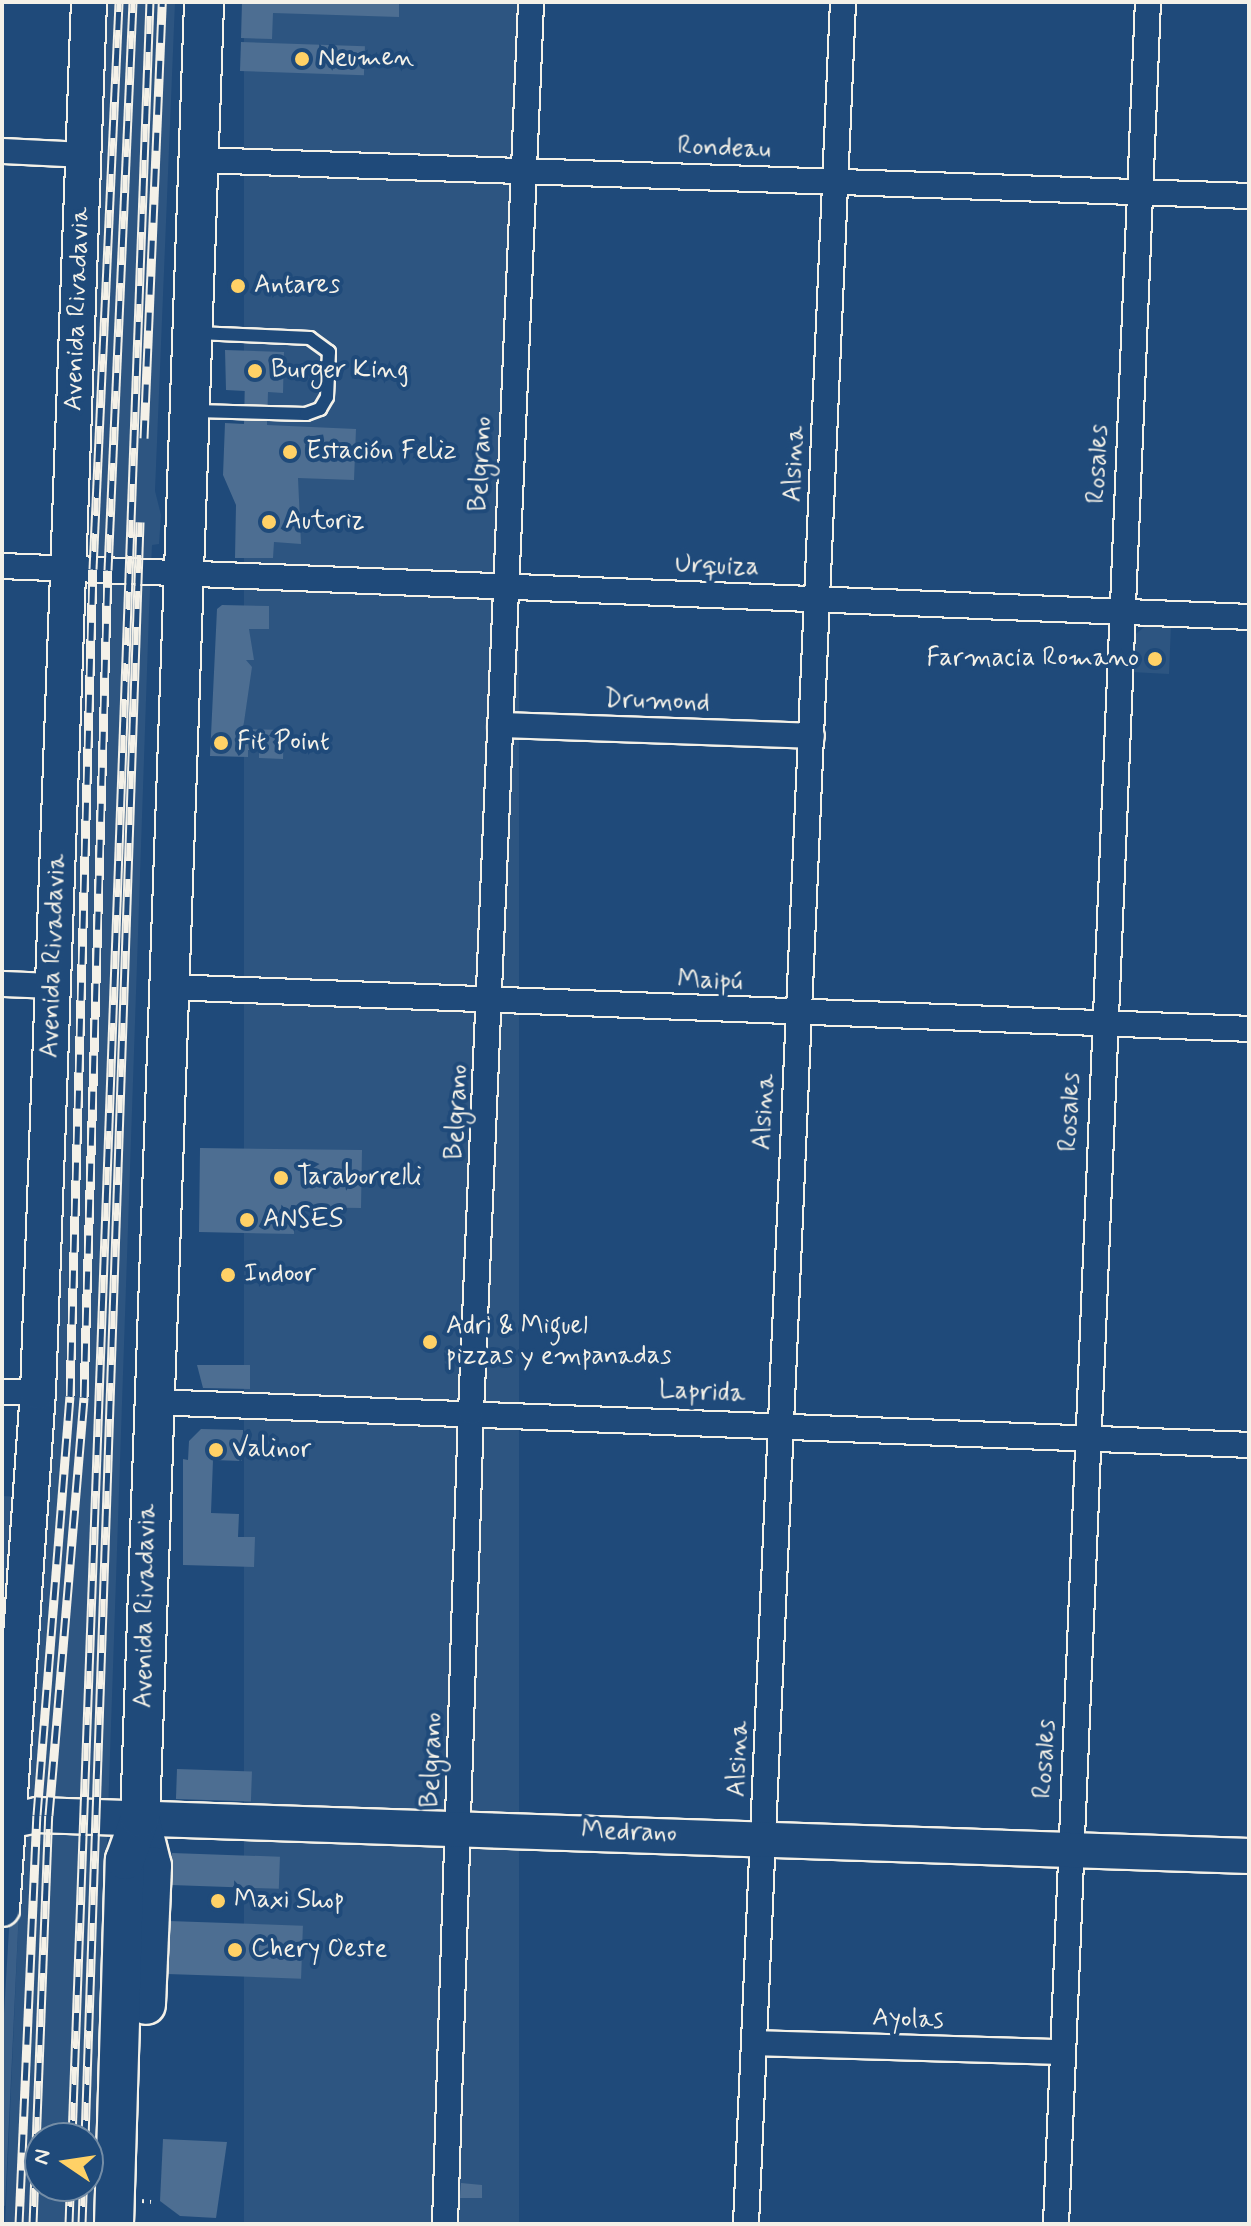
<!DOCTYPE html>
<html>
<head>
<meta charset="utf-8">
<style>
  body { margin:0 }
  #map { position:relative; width:1251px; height:2226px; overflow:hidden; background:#1f4a7a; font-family:Mynerve,sans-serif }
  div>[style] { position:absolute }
  .built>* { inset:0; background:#2d5581; transform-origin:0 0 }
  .green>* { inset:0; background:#3a5f88 }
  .building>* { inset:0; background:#4d6e92; transform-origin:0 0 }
  .path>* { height:4px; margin-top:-2px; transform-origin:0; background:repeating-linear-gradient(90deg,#f4f1e8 0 2px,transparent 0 8px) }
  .roads { filter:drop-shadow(2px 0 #f4f1e8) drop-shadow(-2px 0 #f4f1e8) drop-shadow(0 2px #f4f1e8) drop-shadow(0 -2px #f4f1e8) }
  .lane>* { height:12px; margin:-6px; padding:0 6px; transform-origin:6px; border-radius:6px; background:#1f4a7a }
  .street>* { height:24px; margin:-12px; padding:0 12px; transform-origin:12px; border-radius:12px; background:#1f4a7a }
  .secondary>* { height:34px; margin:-17px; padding:0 17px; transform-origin:17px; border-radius:17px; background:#1f4a7a }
  .primary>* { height:38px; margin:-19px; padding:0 19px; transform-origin:19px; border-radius:19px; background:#1f4a7a }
  .rail>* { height:9px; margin-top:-4.5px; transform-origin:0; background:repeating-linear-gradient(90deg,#1f4a7a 0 18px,#f4f1e8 0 36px); box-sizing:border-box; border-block:2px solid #f4f1e8 }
  .dots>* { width:22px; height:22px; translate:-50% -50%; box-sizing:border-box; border:4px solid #1f4a7a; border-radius:50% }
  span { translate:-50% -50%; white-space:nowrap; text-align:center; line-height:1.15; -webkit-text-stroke:8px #1f4a7a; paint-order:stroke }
  .poi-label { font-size:26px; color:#f4f1e8 }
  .left { translate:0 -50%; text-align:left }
  .right { translate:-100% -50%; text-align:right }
  .street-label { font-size:26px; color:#f4f1e8 }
  .frame { position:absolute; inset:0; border:4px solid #f4f1e8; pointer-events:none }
  .north { position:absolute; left:24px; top:2122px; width:80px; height:80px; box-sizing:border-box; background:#1f4a7a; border:2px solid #748da6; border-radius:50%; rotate:283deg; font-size:22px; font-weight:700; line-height:32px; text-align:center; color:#f4f1e8 }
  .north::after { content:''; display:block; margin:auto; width:28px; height:36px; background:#ffd166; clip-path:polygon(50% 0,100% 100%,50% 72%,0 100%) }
</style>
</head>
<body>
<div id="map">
  <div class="built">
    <div style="clip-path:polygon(evenodd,107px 2px,175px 2px,155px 491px,161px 515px,159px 544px,152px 545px,149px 612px,94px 2224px,5px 2224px,19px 1909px,57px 1386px,107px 2px,40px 2138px,88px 2138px,88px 2186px,40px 2186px,40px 2138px)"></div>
    <div style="left:244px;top:2px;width:275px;height:2224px"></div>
    <div style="clip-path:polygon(1148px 624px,1171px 625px,1169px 674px,1131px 672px,1132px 637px)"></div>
    <div style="clip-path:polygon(2px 1496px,23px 1497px,2px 1770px)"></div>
  </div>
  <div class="green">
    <div style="clip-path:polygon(19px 1909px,5px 2206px,2px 2205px,2px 2047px,10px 1913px)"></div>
  </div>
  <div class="building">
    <div style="clip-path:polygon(242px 2px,399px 2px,399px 17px,273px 13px,272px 39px,241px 38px)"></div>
    <div style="left:241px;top:42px;width:124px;height:29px;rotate:2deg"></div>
    <div style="clip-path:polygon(225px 350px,284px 352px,283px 393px,268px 392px,267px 425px,356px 429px,354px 480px,298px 478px,301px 544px,274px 542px,273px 558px,235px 558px,236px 505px,223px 475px,225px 423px,244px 424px,245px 391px,226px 390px)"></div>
    <div style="clip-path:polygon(222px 605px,269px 606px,269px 629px,249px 629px,254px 660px,246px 660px,252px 667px,243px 729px,284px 730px,283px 759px,259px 758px,259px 750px,248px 750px,248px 757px,210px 756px,217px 609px)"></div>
    <div style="clip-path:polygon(200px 1148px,362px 1150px,361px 1208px,294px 1207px,294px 1234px,199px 1232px)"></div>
    <div style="clip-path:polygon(197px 1365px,250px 1365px,250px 1389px,203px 1388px)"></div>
    <div style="clip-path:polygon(201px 1429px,243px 1430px,242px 1461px,213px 1460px,211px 1513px,239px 1514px,238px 1537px,255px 1537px,254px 1567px,183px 1565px,183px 1459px,188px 1460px,189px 1441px)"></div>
    <div style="left:177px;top:1769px;width:75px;height:30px;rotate:2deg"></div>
    <div style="left:172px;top:1853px;width:108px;height:32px;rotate:2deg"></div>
    <div style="left:169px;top:1921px;width:134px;height:53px;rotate:2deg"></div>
    <div style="clip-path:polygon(163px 2139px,227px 2142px,216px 2218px,180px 2216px,160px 2201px)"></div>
    <div style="clip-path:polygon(461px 2183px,482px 2185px,482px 2198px,460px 2198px)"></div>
  </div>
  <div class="path">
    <div style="left:142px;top:2201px;width:9px;rotate:6deg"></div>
  </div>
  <div class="roads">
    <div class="lane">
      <div style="left:196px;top:411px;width:110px;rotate:1.6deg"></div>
      <div style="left:306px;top:414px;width:15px;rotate:-20deg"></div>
      <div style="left:320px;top:409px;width:14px;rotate:-60deg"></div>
      <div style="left:327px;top:397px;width:45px;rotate:-87.5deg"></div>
      <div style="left:329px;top:352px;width:24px;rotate:-144deg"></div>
      <div style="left:310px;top:338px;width:113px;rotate:-177.5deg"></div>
    </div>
    <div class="street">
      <div style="left:2px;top:151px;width:81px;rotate:2.8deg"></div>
      <div style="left:198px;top:160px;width:1052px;rotate:1.96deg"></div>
      <div style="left:2px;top:566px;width:1248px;rotate:2.34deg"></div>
      <div style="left:500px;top:725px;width:312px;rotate:2deg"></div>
      <div style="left:2px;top:984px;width:50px;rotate:2.3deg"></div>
      <div style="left:168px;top:987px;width:1082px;rotate:2.22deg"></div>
      <div style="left:2px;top:1392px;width:36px"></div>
      <div style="left:152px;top:1402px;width:1098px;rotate:2.24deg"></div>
      <div style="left:755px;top:2043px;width:304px;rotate:1.7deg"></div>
      <div style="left:445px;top:2224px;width:812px;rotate:-88.17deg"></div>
      <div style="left:471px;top:1412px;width:1411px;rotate:-87.56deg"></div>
      <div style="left:746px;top:2224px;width:2224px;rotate:-87.5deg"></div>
      <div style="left:1056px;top:2224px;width:2224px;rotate:-87.63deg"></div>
    </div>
    <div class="secondary">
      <div style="left:2px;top:1822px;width:36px;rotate:-11deg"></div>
      <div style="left:37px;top:1815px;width:1213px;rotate:1.94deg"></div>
      <div style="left:2px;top:1909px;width:518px;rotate:-86.02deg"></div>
      <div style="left:38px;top:1392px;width:1391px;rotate:-87.9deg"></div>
    </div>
    <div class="primary">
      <div style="left:140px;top:1818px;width:49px;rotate:76deg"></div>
      <div style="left:152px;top:1866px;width:139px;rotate:92.5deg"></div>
      <div style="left:114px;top:2224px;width:364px;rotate:-88.3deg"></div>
      <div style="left:125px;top:1860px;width:45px;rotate:-70.3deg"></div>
      <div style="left:140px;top:1818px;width:1817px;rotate:-87.98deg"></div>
    </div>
  </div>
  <div class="rail">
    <div style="left:144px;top:438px;width:436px;rotate:-87.6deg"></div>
    <div style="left:72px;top:2138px;width:2137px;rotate:-87.91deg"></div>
    <div style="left:85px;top:2138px;width:1617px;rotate:-88.05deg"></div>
    <div style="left:19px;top:2224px;width:409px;rotate:-87.5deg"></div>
    <div style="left:37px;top:1815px;width:420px;rotate:-85.5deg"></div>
    <div style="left:70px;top:1396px;width:827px;rotate:-88.41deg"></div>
    <div style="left:93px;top:569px;width:568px;rotate:-87.37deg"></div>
    <div style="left:33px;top:2224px;width:409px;rotate:-87.8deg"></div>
    <div style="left:49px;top:1815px;width:419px;rotate:-85.2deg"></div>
    <div style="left:84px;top:1397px;width:827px;rotate:-88.34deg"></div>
    <div style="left:108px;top:570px;width:569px;rotate:-87.48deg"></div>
    <div style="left:69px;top:2224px;width:38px;rotate:-88deg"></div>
    <div style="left:82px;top:2224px;width:38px;rotate:-88deg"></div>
  </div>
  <div class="dots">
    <div style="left:302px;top:59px;background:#ffd166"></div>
    <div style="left:238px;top:286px;background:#ffd166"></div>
    <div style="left:255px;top:371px;background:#ffd166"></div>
    <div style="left:290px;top:452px;background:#ffd166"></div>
    <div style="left:269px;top:522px;background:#ffd166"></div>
    <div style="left:1155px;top:659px;background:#ffd166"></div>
    <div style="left:221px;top:743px;background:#ffd166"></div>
    <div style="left:281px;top:1178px;background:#ffd166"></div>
    <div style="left:247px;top:1220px;background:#ffd166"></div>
    <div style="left:228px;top:1275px;background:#ffd166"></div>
    <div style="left:430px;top:1342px;background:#ffd166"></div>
    <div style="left:216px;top:1450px;background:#ffd166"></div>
    <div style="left:218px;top:1901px;background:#ffd166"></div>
    <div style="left:235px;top:1950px;background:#ffd166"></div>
  </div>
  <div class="poi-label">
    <span class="left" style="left:318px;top:59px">Neumen</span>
    <span class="left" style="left:254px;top:286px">Antares</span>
    <span class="left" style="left:271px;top:371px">Burger King</span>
    <span class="left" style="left:306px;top:452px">Estación Feliz</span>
    <span class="left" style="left:285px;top:522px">Autoriz</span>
    <span class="right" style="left:1139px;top:659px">Farmacia Romano</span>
    <span class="left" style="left:237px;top:743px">Fit Point</span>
    <span class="left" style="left:297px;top:1178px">Taraborrelli</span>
    <span class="left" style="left:263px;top:1220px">ANSES</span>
    <span class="left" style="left:244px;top:1275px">Indoor</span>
    <span class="left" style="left:446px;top:1342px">Adri &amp; Miguel<br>pizzas y empanadas</span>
    <span class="left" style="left:232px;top:1450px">Valinor</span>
    <span class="left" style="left:234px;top:1901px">Maxi Shop</span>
    <span class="left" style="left:251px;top:1950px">Chery Oeste</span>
  </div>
  <div class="street-label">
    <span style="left:724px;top:149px;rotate:2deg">Rondeau</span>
    <span style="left:78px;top:309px;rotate:-88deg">Avenida Rivadavia</span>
    <span style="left:482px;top:464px;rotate:-87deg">Belgrano</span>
    <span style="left:795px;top:464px;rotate:-88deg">Alsina</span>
    <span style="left:1099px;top:464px;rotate:-88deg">Rosales</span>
    <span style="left:717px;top:567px;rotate:2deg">Urquiza</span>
    <span style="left:657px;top:702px;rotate:2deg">Drumond</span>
    <span style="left:54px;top:956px;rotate:-88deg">Avenida Rivadavia</span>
    <span style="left:710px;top:982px;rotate:2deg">Maipú</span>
    <span style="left:458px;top:1112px;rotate:-87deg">Belgrano</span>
    <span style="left:765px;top:1112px;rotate:-87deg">Alsina</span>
    <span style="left:1071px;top:1112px;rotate:-88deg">Rosales</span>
    <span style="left:702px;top:1393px;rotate:2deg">Laprida</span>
    <span style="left:146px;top:1606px;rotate:-89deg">Avenida Rivadavia</span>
    <span style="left:739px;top:1759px;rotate:-88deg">Alsina</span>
    <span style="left:1046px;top:1759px;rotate:-87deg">Rosales</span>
    <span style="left:433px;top:1760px;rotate:-88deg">Belgrano</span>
    <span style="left:629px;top:1833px;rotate:2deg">Medrano</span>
    <span style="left:908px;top:2020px;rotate:2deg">Ayolas</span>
  </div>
  <div class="frame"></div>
  <div class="north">N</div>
</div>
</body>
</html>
